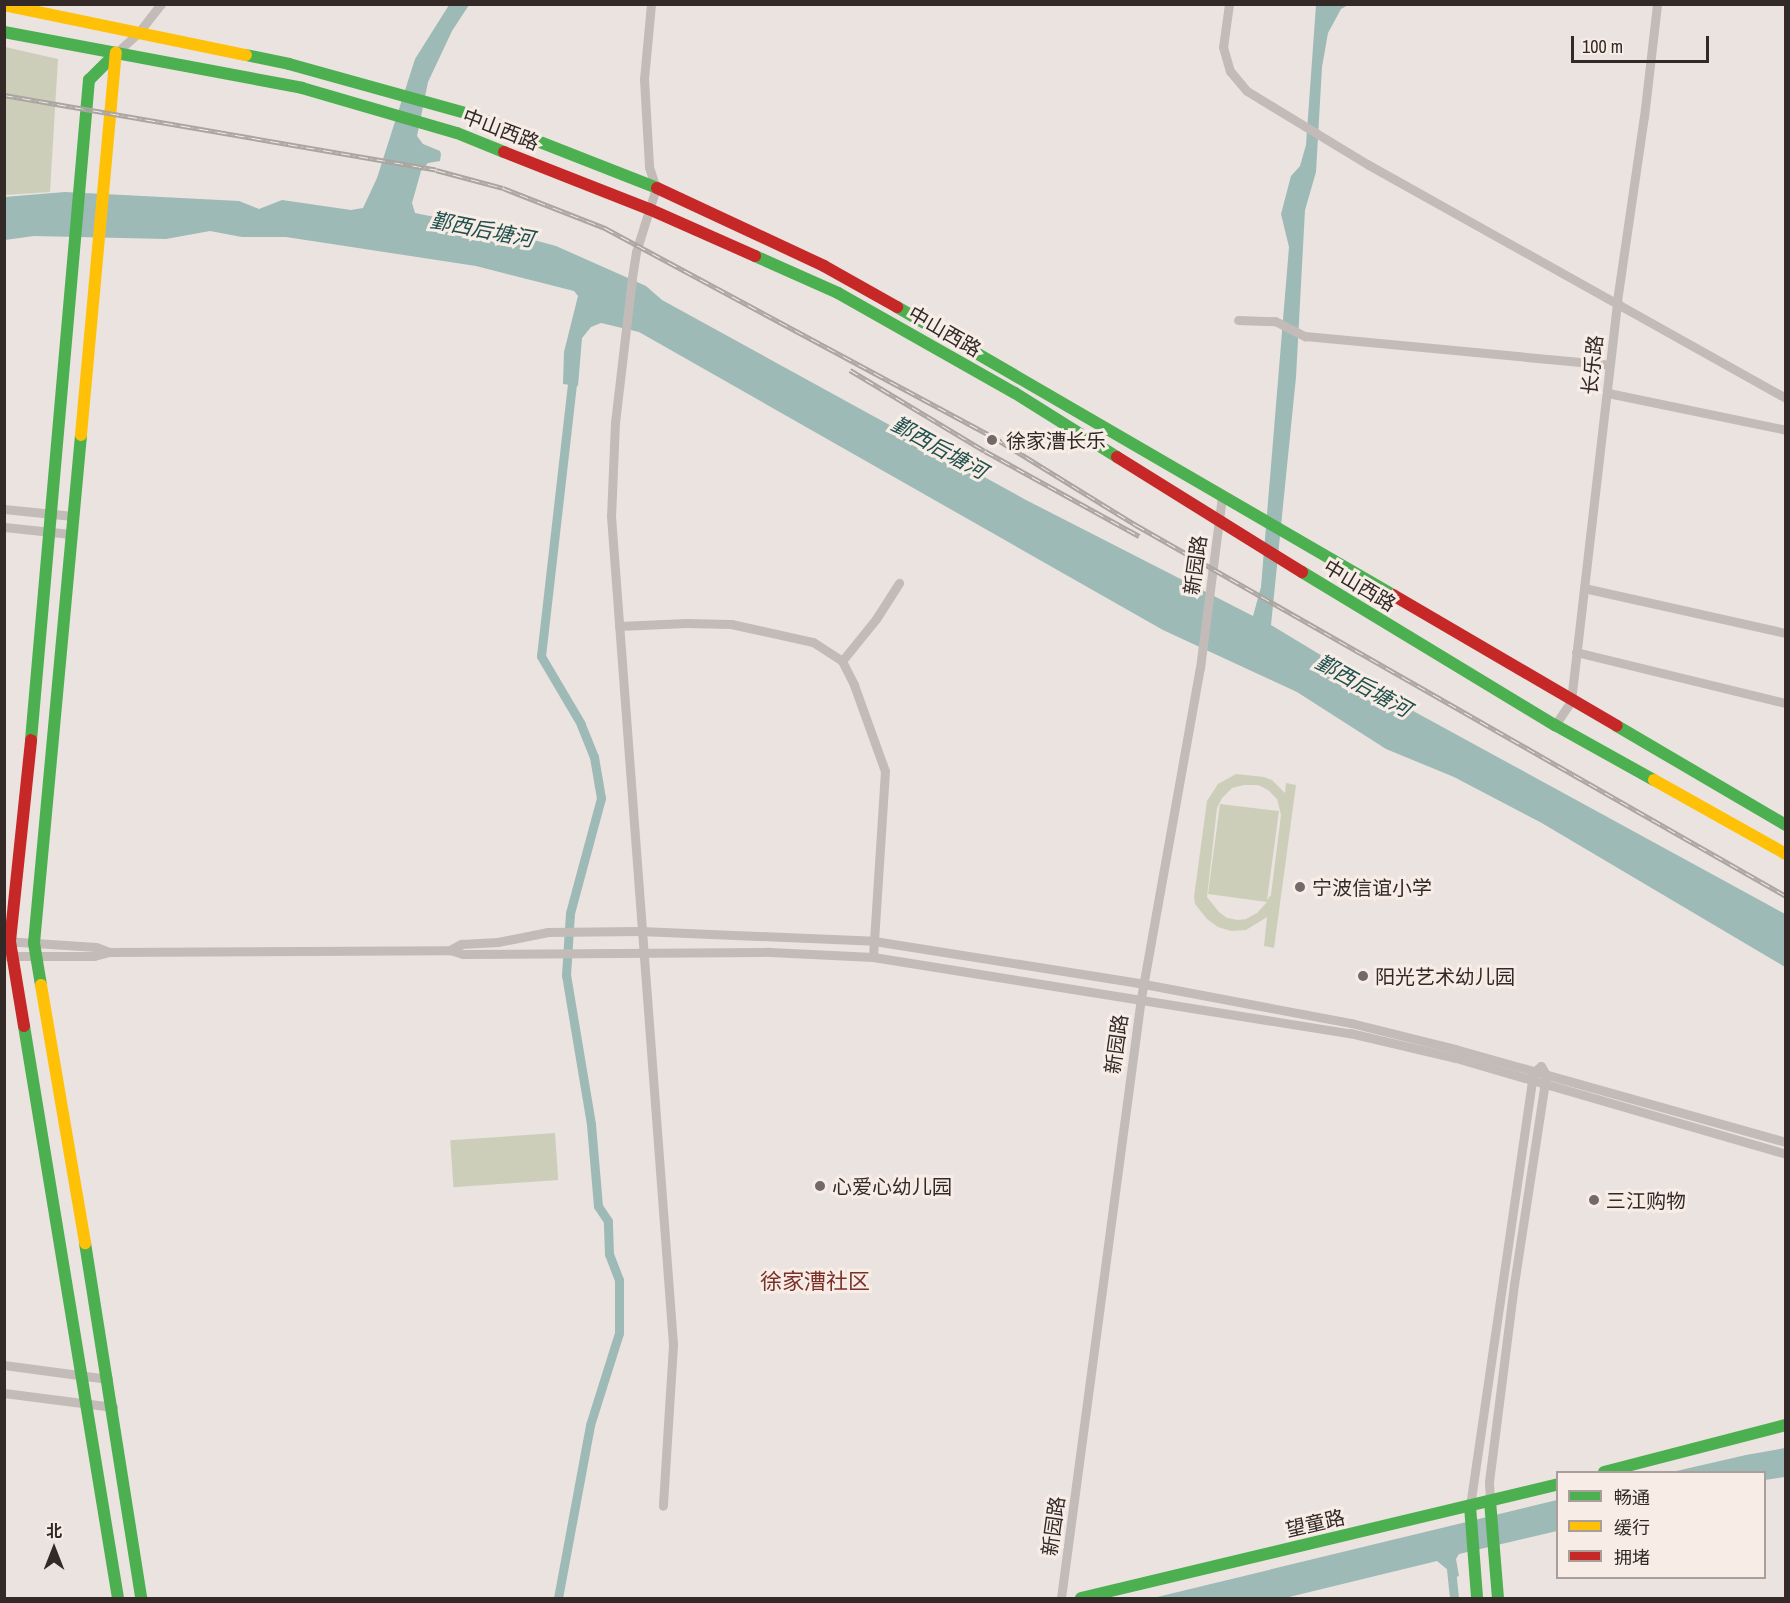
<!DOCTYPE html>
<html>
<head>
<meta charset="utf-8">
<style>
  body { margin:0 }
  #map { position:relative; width:1790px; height:1603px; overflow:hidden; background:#eae3df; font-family:"Archivo Narrow","Noto Sans SC",sans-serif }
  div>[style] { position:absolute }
  .green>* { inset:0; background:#cdceba; transform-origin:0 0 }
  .water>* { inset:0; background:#9dbab6 }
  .canal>* { height:9px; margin:-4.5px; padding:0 4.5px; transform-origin:4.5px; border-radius:4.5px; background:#9dbab6 }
  .street>* { height:9px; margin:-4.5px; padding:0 4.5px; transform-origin:4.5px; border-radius:4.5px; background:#c2bbb8 }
  .fast>* { height:12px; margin:-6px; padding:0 6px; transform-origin:6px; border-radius:6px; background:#4caf50 }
  .slow>* { height:12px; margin:-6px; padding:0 6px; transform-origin:6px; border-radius:6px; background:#ffc107 }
  .jam>* { height:12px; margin:-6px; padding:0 6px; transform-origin:6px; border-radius:6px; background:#c62828 }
  .rail>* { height:5px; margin-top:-2.5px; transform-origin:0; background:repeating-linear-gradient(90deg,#f7ede6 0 9px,#aba5a2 0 18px); box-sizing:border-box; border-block:2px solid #aba5a2 }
  .dots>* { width:16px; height:16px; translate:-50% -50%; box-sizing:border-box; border:3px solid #f7ede6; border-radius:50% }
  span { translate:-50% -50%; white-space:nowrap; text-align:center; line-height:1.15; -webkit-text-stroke:6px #f7ede6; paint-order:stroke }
  .street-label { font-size:20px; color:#332927 }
  .poi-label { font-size:20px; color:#332927 }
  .left { translate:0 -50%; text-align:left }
  .water-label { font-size:21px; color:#20504d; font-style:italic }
  .quarter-label { font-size:22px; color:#7a3128 }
  .frame { position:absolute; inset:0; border:6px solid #332927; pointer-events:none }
  .legend { position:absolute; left:1556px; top:1471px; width:210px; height:108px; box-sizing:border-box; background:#f7ede6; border:2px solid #a99f9a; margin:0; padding:8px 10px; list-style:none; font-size:18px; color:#332927 }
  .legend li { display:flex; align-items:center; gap:12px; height:30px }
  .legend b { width:30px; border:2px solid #a99f9a }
  .north { position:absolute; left:24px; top:1519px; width:60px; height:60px; -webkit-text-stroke:4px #f7ede6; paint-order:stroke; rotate:0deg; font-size:16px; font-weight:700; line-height:24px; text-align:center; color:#332927 }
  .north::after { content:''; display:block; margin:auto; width:21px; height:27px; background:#332927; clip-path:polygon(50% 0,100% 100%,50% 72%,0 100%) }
  .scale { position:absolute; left:1571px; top:36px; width:138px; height:27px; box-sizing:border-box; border:3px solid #332927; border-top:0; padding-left:8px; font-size:18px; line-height:21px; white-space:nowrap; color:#332927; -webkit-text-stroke:4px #f7ede6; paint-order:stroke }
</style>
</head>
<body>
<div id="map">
  <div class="green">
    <div style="clip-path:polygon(5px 47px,58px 59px,50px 192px,5px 195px)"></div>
    <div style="clip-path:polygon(evenodd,1236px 774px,1264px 777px,1272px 780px,1285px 793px,1286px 783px,1296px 785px,1274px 948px,1264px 946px,1267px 917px,1246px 930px,1231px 931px,1218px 927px,1207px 919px,1195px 904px,1194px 897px,1207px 801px,1218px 784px,1236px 774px,1244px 785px,1258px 785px,1268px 790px,1277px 799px,1281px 815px,1271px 895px,1267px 900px,1279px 811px,1220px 804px,1208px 894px,1267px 902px,1257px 913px,1246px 919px,1238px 920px,1227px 918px,1219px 912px,1207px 897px,1217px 808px,1222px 798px,1232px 788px,1244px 785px)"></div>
    <div style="left:555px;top:1133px;width:47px;height:105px;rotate:86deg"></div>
  </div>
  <div class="water">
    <div style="clip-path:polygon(449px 5px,469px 5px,452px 31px,428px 82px,417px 136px,423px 144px,440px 151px,441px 154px,440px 161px,428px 163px,421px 171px,412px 203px,415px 213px,493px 229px,556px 246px,646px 286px,662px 300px,1026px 500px,1253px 616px,1261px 587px,1289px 247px,1281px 214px,1291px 176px,1300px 166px,1306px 145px,1316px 5px,1348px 5px,1341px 9px,1328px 33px,1322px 67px,1316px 172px,1305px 210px,1296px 377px,1271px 625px,1415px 712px,1785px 914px,1785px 967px,1540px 822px,1454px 777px,1386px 749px,1297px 692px,1163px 630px,639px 332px,601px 323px,591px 327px,582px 338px,578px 386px,563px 384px,564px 352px,578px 296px,574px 291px,476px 266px,286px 237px,242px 237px,210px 231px,166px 239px,34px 236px,5px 240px,4px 197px,65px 192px,239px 201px,259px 209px,282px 200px,351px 210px,363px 208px,377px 178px,415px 59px)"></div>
    <div style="clip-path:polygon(1785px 1448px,1785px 1477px,1765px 1480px,1764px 1472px,1672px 1472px,1746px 1455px)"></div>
    <div style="clip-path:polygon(1557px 1500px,1557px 1531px,1459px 1554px,1456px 1559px,1459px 1576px,1448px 1580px,1448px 1570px,1437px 1561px,1285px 1598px,1153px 1598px)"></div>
  </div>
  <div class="canal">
    <div style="left:1451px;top:1569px;width:29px;rotate:84deg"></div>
    <div style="left:558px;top:1598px;width:176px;rotate:-79.5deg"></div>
    <div style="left:590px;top:1425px;width:96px;rotate:-72.5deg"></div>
    <div style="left:619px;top:1333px;width:53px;rotate:-90deg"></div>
    <div style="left:619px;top:1280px;width:28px;rotate:-111deg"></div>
    <div style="left:609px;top:1254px;width:33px;rotate:-92deg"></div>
    <div style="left:608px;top:1221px;width:18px;rotate:-124deg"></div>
    <div style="left:598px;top:1206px;width:82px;rotate:-94.9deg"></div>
    <div style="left:591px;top:1124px;width:151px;rotate:-99.5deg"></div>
    <div style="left:566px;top:975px;width:62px;rotate:-86.3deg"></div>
    <div style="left:570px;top:913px;width:119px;rotate:-74.9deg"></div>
    <div style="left:601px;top:798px;width:42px;rotate:-99.7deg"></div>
    <div style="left:594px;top:757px;width:35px;rotate:-112deg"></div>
    <div style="left:581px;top:724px;width:79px;rotate:-120.5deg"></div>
    <div style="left:541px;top:656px;width:285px;rotate:-83.5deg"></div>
  </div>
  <div class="street">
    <div style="left:651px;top:4px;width:75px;rotate:95.3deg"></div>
    <div style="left:644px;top:79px;width:88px;rotate:86.7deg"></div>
    <div style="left:649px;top:167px;width:22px;rotate:72deg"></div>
    <div style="left:656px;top:188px;width:67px;rotate:107.4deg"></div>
    <div style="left:636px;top:252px;width:26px;rotate:99deg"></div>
    <div style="left:632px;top:278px;width:145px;rotate:96.7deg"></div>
    <div style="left:615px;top:422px;width:94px;rotate:92.4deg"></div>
    <div style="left:611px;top:516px;width:831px;rotate:85.72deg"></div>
    <div style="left:673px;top:1345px;width:161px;rotate:93.6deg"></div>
    <div style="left:1229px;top:4px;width:43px;rotate:97.9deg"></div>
    <div style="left:1223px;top:47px;width:25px;rotate:74deg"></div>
    <div style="left:1230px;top:71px;width:26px;rotate:50deg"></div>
    <div style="left:1247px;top:91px;width:140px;rotate:31.3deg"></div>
    <div style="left:1367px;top:164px;width:480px;rotate:29.2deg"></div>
    <div style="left:116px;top:53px;width:31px;rotate:-42deg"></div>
    <div style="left:139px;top:32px;width:36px;rotate:-52deg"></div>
    <div style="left:1238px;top:320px;width:37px;rotate:2deg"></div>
    <div style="left:1275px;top:321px;width:34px;rotate:27deg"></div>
    <div style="left:1305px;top:336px;width:306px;rotate:5.4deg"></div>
    <div style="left:1608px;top:393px;width:182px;rotate:11.7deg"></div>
    <div style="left:4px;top:509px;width:69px;rotate:5.8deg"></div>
    <div style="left:4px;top:527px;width:67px;rotate:6deg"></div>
    <div style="left:1584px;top:588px;width:207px;rotate:12.6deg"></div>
    <div style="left:619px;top:626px;width:67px;rotate:-2.6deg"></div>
    <div style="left:686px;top:623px;width:45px;rotate:1.3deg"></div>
    <div style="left:731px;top:624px;width:84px;rotate:12.4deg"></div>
    <div style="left:813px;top:642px;width:35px;rotate:33deg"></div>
    <div style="left:842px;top:661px;width:27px;rotate:63deg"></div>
    <div style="left:854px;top:685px;width:91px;rotate:70.2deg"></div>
    <div style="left:885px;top:771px;width:186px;rotate:93.7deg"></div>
    <div style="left:1576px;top:652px;width:216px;rotate:13.7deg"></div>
    <div style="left:842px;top:661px;width:54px;rotate:-51deg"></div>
    <div style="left:876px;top:619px;width:43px;rotate:-57.4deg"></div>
    <div style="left:1555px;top:725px;width:29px;rotate:-56deg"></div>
    <div style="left:1571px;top:701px;width:403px;rotate:-83.4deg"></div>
    <div style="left:1617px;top:301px;width:186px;rotate:-81.7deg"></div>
    <div style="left:1644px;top:117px;width:114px;rotate:-83.4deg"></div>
    <div style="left:4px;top:941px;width:92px;rotate:3.7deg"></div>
    <div style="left:96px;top:947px;width:14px;rotate:21deg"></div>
    <div style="left:450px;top:950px;width:13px;rotate:-29deg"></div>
    <div style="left:461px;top:944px;width:37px;rotate:-3deg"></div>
    <div style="left:498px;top:942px;width:51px;rotate:-11.3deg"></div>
    <div style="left:548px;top:932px;width:92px;rotate:-0.6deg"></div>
    <div style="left:640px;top:931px;width:234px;rotate:2.4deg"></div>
    <div style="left:874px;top:941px;width:273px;rotate:9deg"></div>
    <div style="left:1144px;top:984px;width:211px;rotate:10.7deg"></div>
    <div style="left:1351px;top:1023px;width:107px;rotate:14deg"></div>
    <div style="left:1455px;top:1049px;width:344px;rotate:15.7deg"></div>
    <div style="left:4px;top:956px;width:90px"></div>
    <div style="left:94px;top:956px;width:16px;rotate:-15deg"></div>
    <div style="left:109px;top:952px;width:341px;rotate:-0.3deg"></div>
    <div style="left:450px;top:950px;width:14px;rotate:17deg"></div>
    <div style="left:463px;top:954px;width:307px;rotate:-0.4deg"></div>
    <div style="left:770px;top:952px;width:103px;rotate:2.8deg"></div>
    <div style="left:873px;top:957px;width:483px;rotate:9.1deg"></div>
    <div style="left:1350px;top:1033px;width:109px;rotate:13.3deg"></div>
    <div style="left:1456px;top:1058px;width:344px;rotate:16.2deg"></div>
    <div style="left:4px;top:1365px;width:105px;rotate:7.7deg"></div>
    <div style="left:4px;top:1393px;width:110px;rotate:7.3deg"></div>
    <div style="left:1470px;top:1506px;width:429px;rotate:-81.7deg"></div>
    <div style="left:1532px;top:1081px;width:9px;rotate:-77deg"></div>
    <div style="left:1534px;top:1072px;width:9px;rotate:-41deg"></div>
    <div style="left:1541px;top:1066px;width:10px;rotate:61deg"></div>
    <div style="left:1546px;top:1075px;width:211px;rotate:98.7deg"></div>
    <div style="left:1514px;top:1284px;width:200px;rotate:97.2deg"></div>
    <div style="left:1489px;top:1482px;width:19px;rotate:87deg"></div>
    <div style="left:1061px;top:1598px;width:605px;rotate:-82.41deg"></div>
    <div style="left:1141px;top:998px;width:335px;rotate:-79.9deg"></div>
    <div style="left:1200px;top:668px;width:172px;rotate:-82.7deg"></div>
  </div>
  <div class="fast">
    <div style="left:4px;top:32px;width:303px;rotate:10.6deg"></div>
    <div style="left:302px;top:88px;width:161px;rotate:16.2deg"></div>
    <div style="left:457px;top:133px;width:51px;rotate:22deg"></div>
    <div style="left:246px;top:55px;width:44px;rotate:11.8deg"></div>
    <div style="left:289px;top:64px;width:184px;rotate:15.5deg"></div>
    <div style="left:466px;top:113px;width:205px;rotate:21.4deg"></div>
    <div style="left:755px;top:256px;width:91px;rotate:24deg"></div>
    <div style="left:838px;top:293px;width:203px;rotate:29.5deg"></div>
    <div style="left:1015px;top:393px;width:120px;rotate:32.1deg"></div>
    <div style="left:897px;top:307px;width:574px;rotate:30.14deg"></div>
    <div style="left:1302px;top:572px;width:296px;rotate:31.2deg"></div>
    <div style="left:1555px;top:725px;width:113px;rotate:29.1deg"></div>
    <div style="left:1617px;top:726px;width:196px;rotate:30.4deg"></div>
    <div style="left:31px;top:740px;width:663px;rotate:-84.98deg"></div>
    <div style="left:89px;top:80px;width:38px;rotate:-45deg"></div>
    <div style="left:41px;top:985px;width:43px;rotate:-99.5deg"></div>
    <div style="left:34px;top:943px;width:510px;rotate:-84.71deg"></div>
    <div style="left:24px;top:1026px;width:580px;rotate:80.67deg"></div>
    <div style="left:85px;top:1243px;width:359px;rotate:81deg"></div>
    <div style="left:1604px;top:1472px;width:188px;rotate:-14.5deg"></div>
    <div style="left:1490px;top:1501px;width:97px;rotate:85.3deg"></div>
    <div style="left:1470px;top:1506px;width:92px;rotate:85.6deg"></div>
    <div style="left:1081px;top:1598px;width:490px;rotate:-13.4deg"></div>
  </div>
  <div class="slow">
    <div style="left:4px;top:5px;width:247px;rotate:11.7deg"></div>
    <div style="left:81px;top:435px;width:384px;rotate:-84.8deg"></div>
    <div style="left:1654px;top:780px;width:151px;rotate:29.3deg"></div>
    <div style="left:41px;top:985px;width:262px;rotate:80.3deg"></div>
  </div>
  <div class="jam">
    <div style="left:504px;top:152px;width:156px;rotate:21.5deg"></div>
    <div style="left:649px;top:209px;width:116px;rotate:23.9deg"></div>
    <div style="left:657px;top:188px;width:184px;rotate:25deg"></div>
    <div style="left:824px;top:266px;width:84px;rotate:29.3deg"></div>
    <div style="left:1117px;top:457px;width:218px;rotate:31.9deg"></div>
    <div style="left:1393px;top:595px;width:259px;rotate:30.3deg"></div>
    <div style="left:24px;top:1026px;width:86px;rotate:-99.4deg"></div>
    <div style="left:10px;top:941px;width:202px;rotate:-84deg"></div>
  </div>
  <div class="rail">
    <div style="left:4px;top:95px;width:438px;rotate:9.8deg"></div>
    <div style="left:436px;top:170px;width:69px;rotate:15deg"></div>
    <div style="left:503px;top:188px;width:110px;rotate:21.4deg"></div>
    <div style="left:605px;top:228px;width:443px;rotate:28.3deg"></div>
    <div style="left:995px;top:438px;width:166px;rotate:31.7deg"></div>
    <div style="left:1136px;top:525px;width:748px;rotate:29.72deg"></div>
    <div style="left:850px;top:370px;width:157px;rotate:31deg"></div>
    <div style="left:985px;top:451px;width:176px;rotate:28.9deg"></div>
  </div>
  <div class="dots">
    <div style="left:992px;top:440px;background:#736a67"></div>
    <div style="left:1300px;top:887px;background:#736a67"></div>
    <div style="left:1363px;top:976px;background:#736a67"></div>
    <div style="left:820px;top:1186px;background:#736a67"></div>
    <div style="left:1594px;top:1200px;background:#736a67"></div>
  </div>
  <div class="street-label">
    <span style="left:501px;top:129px;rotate:21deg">中山西路</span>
    <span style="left:945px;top:331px;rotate:30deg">中山西路</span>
    <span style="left:1592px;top:365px;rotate:-84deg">长乐路</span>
    <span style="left:1195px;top:565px;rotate:-82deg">新园路</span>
    <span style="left:1360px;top:585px;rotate:31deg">中山西路</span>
    <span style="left:1116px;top:1044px;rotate:-82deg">新园路</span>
    <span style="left:1315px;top:1523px;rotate:-13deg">望童路</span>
    <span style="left:1053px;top:1526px;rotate:-82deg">新园路</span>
  </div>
  <div class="poi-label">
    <span class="left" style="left:1006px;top:440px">徐家漕长乐</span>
    <span class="left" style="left:1312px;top:887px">宁波信谊小学</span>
    <span class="left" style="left:1375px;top:976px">阳光艺术幼儿园</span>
    <span class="left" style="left:832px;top:1186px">心爱心幼儿园</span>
    <span class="left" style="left:1606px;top:1200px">三江购物</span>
  </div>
  <div class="water-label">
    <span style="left:482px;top:230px;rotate:11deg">鄞西后塘河</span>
    <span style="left:939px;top:448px;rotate:29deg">鄞西后塘河</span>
    <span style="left:1363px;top:686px;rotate:29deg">鄞西后塘河</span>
  </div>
  <div class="quarter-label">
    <span style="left:815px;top:1282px">徐家漕社区</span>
  </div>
  <div class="frame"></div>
  <ul class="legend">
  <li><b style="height:8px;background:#4caf50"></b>畅通</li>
  <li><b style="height:8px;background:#ffc107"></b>缓行</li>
  <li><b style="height:8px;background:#c62828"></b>拥堵</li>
  </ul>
  <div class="north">北</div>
  <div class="scale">100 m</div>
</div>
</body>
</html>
